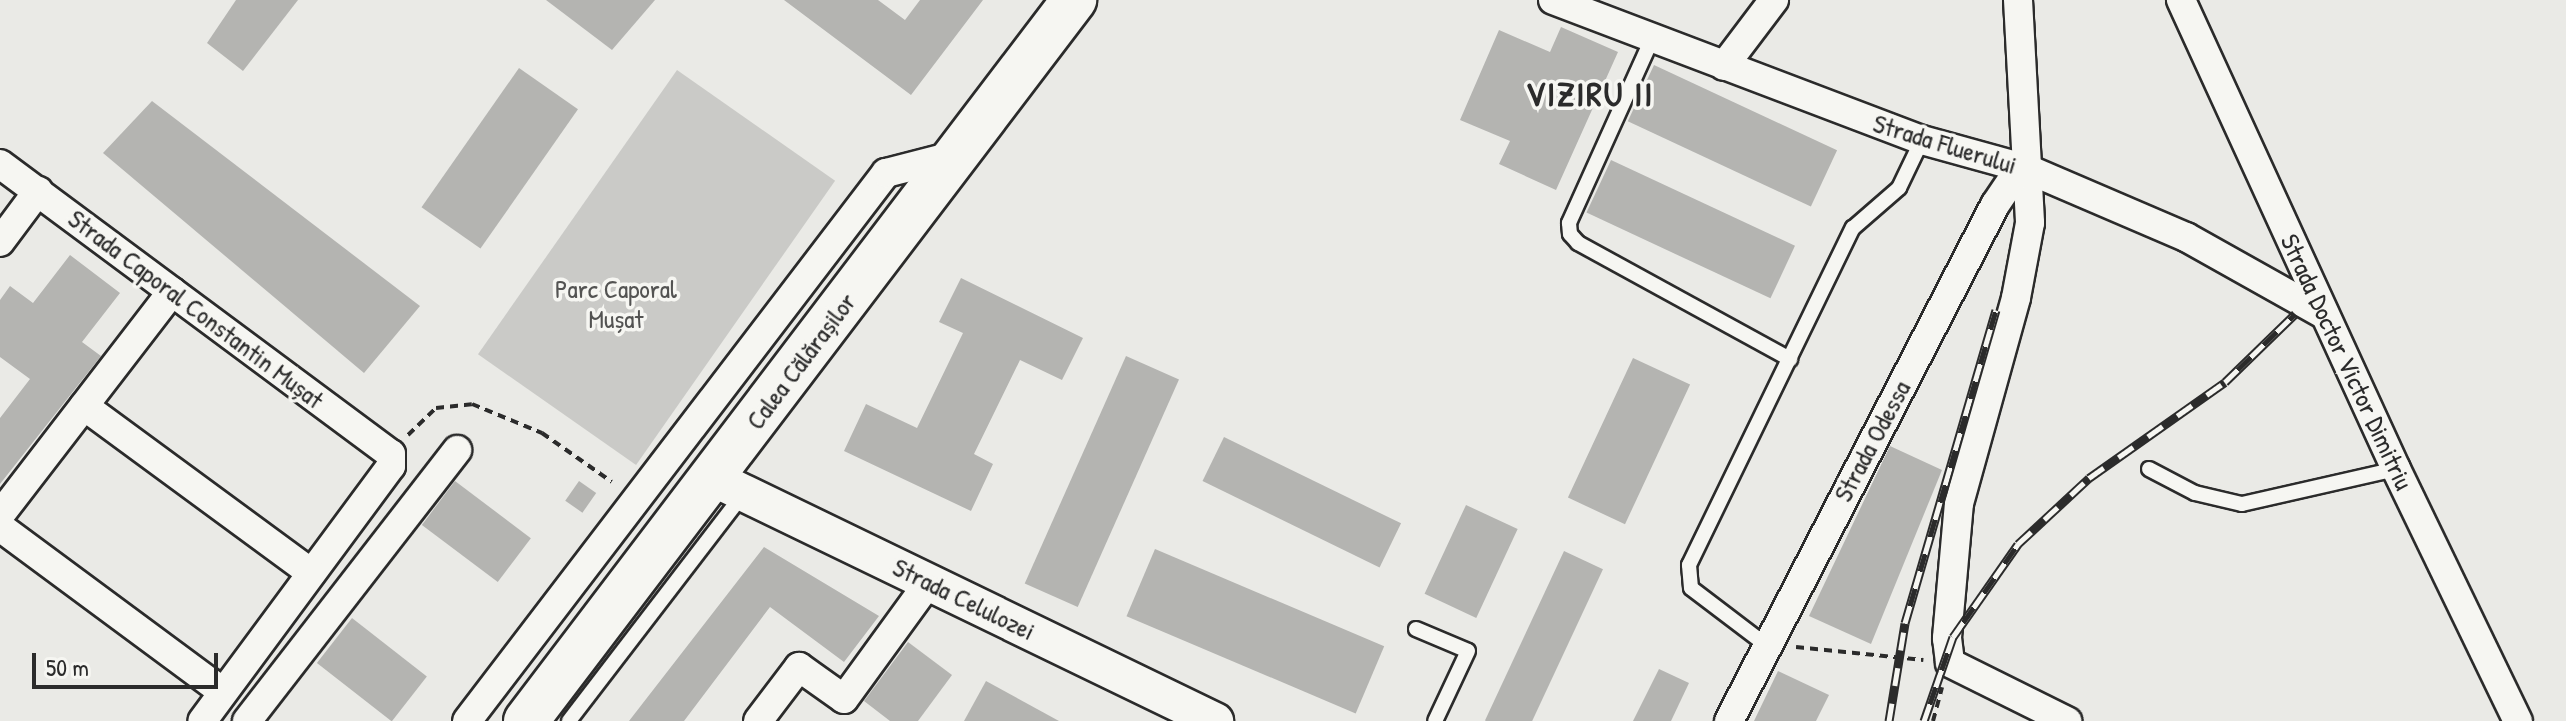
<!DOCTYPE html>
<html>
<head>
<meta charset="utf-8">
<style>
  body { margin:0 }
  #map { position:relative; width:2566px; height:721px; overflow:hidden; background:#eaeae6; font-family:"Patrick Hand",sans-serif }
  div>[style] { position:absolute }
  .green>* { inset:0; background:#cacac7; transform-origin:0 0 }
  .building>* { inset:0; background:#b4b4b1; transform-origin:0 0 }
  .path>* { height:4px; margin-top:-2px; transform-origin:0; background:repeating-linear-gradient(90deg,#2b2b2b 0 8px,transparent 0 14px) }
  .roads { filter:drop-shadow(2px 0 #2b2b2b) drop-shadow(-2px 0 #2b2b2b) drop-shadow(0 2px #2b2b2b) drop-shadow(0 -2px #2b2b2b) }
  .service>* { height:14px; margin:-7px; padding:0 7px; transform-origin:7px; border-radius:7px; background:#f6f6f2 }
  .minor>* { height:28px; margin:-14px; padding:0 14px; transform-origin:14px; border-radius:14px; background:#f6f6f2 }
  .tertiary>* { height:36px; margin:-18px; padding:0 18px; transform-origin:18px; border-radius:18px; background:#f6f6f2 }
  .primary>* { height:44px; margin:-22px; padding:0 22px; transform-origin:22px; border-radius:22px; background:#f6f6f2 }
  .rail>* { height:9px; margin-top:-4.5px; transform-origin:0; background:repeating-linear-gradient(90deg,#f6f6f2 0 18px,#2b2b2b 0 36px); box-sizing:border-box; border-block:2px solid #2b2b2b }
  span { translate:-50% -50%; white-space:nowrap; text-align:center; line-height:1.15; -webkit-text-stroke:7px #f6f6f2; paint-order:stroke }
  .street-label { font-size:26px; color:#2b2b2b }
  .park-label { font-size:26px; color:#535352 }
  .district-label { font-size:34px; color:#2b2b2b; font-weight:700; letter-spacing:2px }
  .scale { position:absolute; left:32px; top:653px; width:186px; height:36px; box-sizing:border-box; border:4px solid #2b2b2b; border-top:0; padding-left:10px; font-size:24px; line-height:28px; white-space:nowrap; color:#2b2b2b; -webkit-text-stroke:6px #f6f6f2; paint-order:stroke }
</style>
</head>
<body>
<div id="map">
  <div class="green">
    <div style="left:677px;top:70px;width:193px;height:347px;rotate:35deg"></div>
  </div>
  <div class="building">
    <div style="clip-path:polygon(236px 0,298px 0,243px 71px,207px 43px)"></div>
    <div style="clip-path:polygon(546px 0,655px 0,612px 50px)"></div>
    <div style="clip-path:polygon(784px 0,878px 0,905px 20px,920px 0,983px 0,911px 95px)"></div>
    <div style="clip-path:polygon(1561px 27px,1618px 52px,1556px 190px,1499px 164px,1510px 141px,1460px 120px,1499px 30px,1550px 52px)"></div>
    <div style="left:1654px;top:65px;width:202px;height:62px;rotate:25deg"></div>
    <div style="left:519px;top:68px;width:72px;height:170px;rotate:35deg"></div>
    <div style="clip-path:polygon(152px 101px,420px 306px,364px 373px,103px 153px)"></div>
    <div style="left:1611px;top:160px;width:203px;height:58px;rotate:25deg"></div>
    <div style="clip-path:polygon(70px 255px,120px 293px,82px 342px,101px 356px,0 484px,0 418px,30px 379px,0 357px,0 300px,10px 286px,33px 303px)"></div>
    <div style="clip-path:polygon(961px 278px,1083px 338px,1062px 380px,1020px 360px,974px 454px,993px 464px,971px 511px,844px 451px,866px 404px,917px 428px,963px 333px,939px 322px)"></div>
    <div style="left:1126px;top:356px;width:58px;height:249px;rotate:24deg"></div>
    <div style="left:1633px;top:358px;width:63px;height:154px;rotate:25deg"></div>
    <div style="left:1224px;top:437px;width:197px;height:49px;rotate:26deg"></div>
    <div style="clip-path:polygon(1890px 446px,1942px 470px,1871px 644px,1809px 616px)"></div>
    <div style="left:455px;top:481px;width:95px;height:55px;rotate:37deg"></div>
    <div style="left:579px;top:481px;width:21px;height:24px;rotate:35deg"></div>
    <div style="left:1466px;top:505px;width:57px;height:98px;rotate:25deg"></div>
    <div style="clip-path:polygon(764px 547px,879px 616px,844px 662px,770px 607px,684px 721px,629px 721px)"></div>
    <div style="left:1155px;top:549px;width:249px;height:73px;rotate:23deg"></div>
    <div style="left:1564px;top:551px;width:43px;height:187px;rotate:25deg"></div>
    <div style="left:352px;top:618px;width:95px;height:57px;rotate:38deg"></div>
    <div style="clip-path:polygon(908px 642px,952px 675px,918px 721px,890px 721px,864px 701px)"></div>
    <div style="clip-path:polygon(1659px 669px,1689px 683px,1671px 721px,1633px 721px)"></div>
    <div style="clip-path:polygon(1778px 671px,1829px 695px,1816px 721px,1754px 721px)"></div>
    <div style="clip-path:polygon(986px 681px,1059px 721px,964px 721px)"></div>
  </div>
  <div class="path">
    <div style="left:408px;top:435px;width:39px;rotate:-44deg"></div>
    <div style="left:436px;top:408px;width:36px;rotate:-6deg"></div>
    <div style="left:472px;top:404px;width:76px;rotate:22.5deg"></div>
    <div style="left:542px;top:433px;width:85px;rotate:35deg"></div>
    <div style="left:1796px;top:647px;width:128px;rotate:5.8deg"></div>
    <div style="left:1933px;top:721px;width:35px;rotate:-75deg"></div>
  </div>
  <div class="roads">
    <div class="service">
      <div style="left:1652px;top:39px;width:202px;rotate:114.3deg"></div>
      <div style="left:1569px;top:223px;width:11px;rotate:85deg"></div>
      <div style="left:1570px;top:234px;width:12px;rotate:48deg"></div>
      <div style="left:1578px;top:243px;width:242px;rotate:28.7deg"></div>
      <div style="left:2149px;top:469px;width:52px;rotate:27.6deg"></div>
      <div style="left:2195px;top:493px;width:48px;rotate:13.2deg"></div>
      <div style="left:2242px;top:504px;width:158px;rotate:-12.8deg"></div>
      <div style="left:1416px;top:629px;width:56px;rotate:22.9deg"></div>
      <div style="left:1468px;top:651px;width:77px;rotate:115.2deg"></div>
      <div style="left:1766px;top:645px;width:94px;rotate:-142.8deg"></div>
      <div style="left:1691px;top:588px;width:23px;rotate:-95deg"></div>
      <div style="left:1689px;top:565px;width:375px;rotate:-64.1deg"></div>
      <div style="left:1853px;top:228px;width:61px;rotate:-41deg"></div>
      <div style="left:1899px;top:188px;width:53px;rotate:-64.4deg"></div>
      <div style="left:569px;top:721px;width:287px;rotate:-52.5deg"></div>
    </div>
    <div class="minor">
      <div style="left:1553px;top:0;width:395px;rotate:20.8deg"></div>
      <div style="left:1922px;top:140px;width:109px;rotate:15.4deg"></div>
      <div style="left:2027px;top:169px;width:173px;rotate:23.2deg"></div>
      <div style="left:2186px;top:237px;width:159px;rotate:29.3deg"></div>
      <div style="left:2018px;top:0;width:223px;rotate:86.9deg"></div>
      <div style="left:2030px;top:223px;width:76px;rotate:100.6deg"></div>
      <div style="left:2016px;top:298px;width:213px;rotate:105.5deg"></div>
      <div style="left:1959px;top:503px;width:136px;rotate:95.1deg"></div>
      <div style="left:1947px;top:638px;width:25px;rotate:83deg"></div>
      <div style="left:1950px;top:663px;width:131px;rotate:26.4deg"></div>
      <div style="left:2181px;top:0;width:516px;rotate:65.37deg"></div>
      <div style="left:2396px;top:469px;width:280px;rotate:64.2deg"></div>
      <div style="left:1724px;top:66px;width:83px;rotate:-52.9deg"></div>
      <div style="left:0;top:164px;width:487px;rotate:36.6deg"></div>
      <div style="left:391px;top:454px;width:12px;rotate:90deg"></div>
      <div style="left:391px;top:466px;width:317px;rotate:126.5deg"></div>
      <div style="left:0;top:242px;width:64px;rotate:-53.3deg"></div>
      <div style="left:84px;top:406px;width:282px;rotate:36.3deg"></div>
      <div style="left:0;top:515px;width:282px;rotate:-52.4deg"></div>
      <div style="left:0;top:527px;width:277px;rotate:36.5deg"></div>
      <div style="left:247px;top:721px;width:343px;rotate:-52.2deg"></div>
      <div style="left:467px;top:721px;width:690px;rotate:-52.6deg"></div>
      <div style="left:886px;top:173px;width:72px;rotate:-14.4deg"></div>
      <div style="left:758px;top:721px;width:68px;rotate:-52.8deg"></div>
      <div style="left:799px;top:667px;width:55px;rotate:35.4deg"></div>
      <div style="left:844px;top:699px;width:145px;rotate:-54deg"></div>
      <div style="left:1729px;top:721px;width:581px;rotate:-62.73deg"></div>
      <div style="left:1995px;top:205px;width:34px;rotate:-56deg"></div>
      <div style="left:2014px;top:177px;width:15px;rotate:-32deg"></div>
    </div>
    <div class="tertiary">
      <div style="left:713px;top:478px;width:558px;rotate:25.83deg"></div>
    </div>
    <div class="primary">
      <div style="left:526px;top:721px;width:906px;rotate:-52.76deg"></div>
    </div>
  </div>
  <div class="rail">
    <div style="left:1889px;top:721px;width:99px;rotate:-80.7deg"></div>
    <div style="left:1905px;top:623px;width:326px;rotate:-73.8deg"></div>
    <div style="left:1924px;top:721px;width:89px;rotate:-71deg"></div>
    <div style="left:1953px;top:637px;width:113px;rotate:-55deg"></div>
    <div style="left:2018px;top:544px;width:97px;rotate:-42.9deg"></div>
    <div style="left:2089px;top:478px;width:166px;rotate:-35.2deg"></div>
    <div style="left:2225px;top:382px;width:98px;rotate:-44.2deg"></div>
  </div>
  <div class="street-label">
    <span style="left:1945px;top:144px;rotate:17deg">Strada Fluerului</span>
    <span style="left:196px;top:309px;rotate:37deg">Strada Caporal Constantin Mușat</span>
    <span style="left:801px;top:361px;rotate:-53deg">Calea Călărașilor</span>
    <span style="left:2347px;top:362px;rotate:65deg">Strada Doctor Victor Dimitriu</span>
    <span style="left:1872px;top:441px;rotate:-62deg">Strada Odessa</span>
    <span style="left:964px;top:599px;rotate:26deg">Strada Celulozei</span>
  </div>
  <div class="park-label">
    <span style="left:616px;top:304px">Parc Caporal<br>Mușat</span>
  </div>
  <div class="district-label">
    <span style="left:1590px;top:95px">VIZIRU II</span>
  </div>
  <div class="scale">50 m</div>
</div>
</body>
</html>
